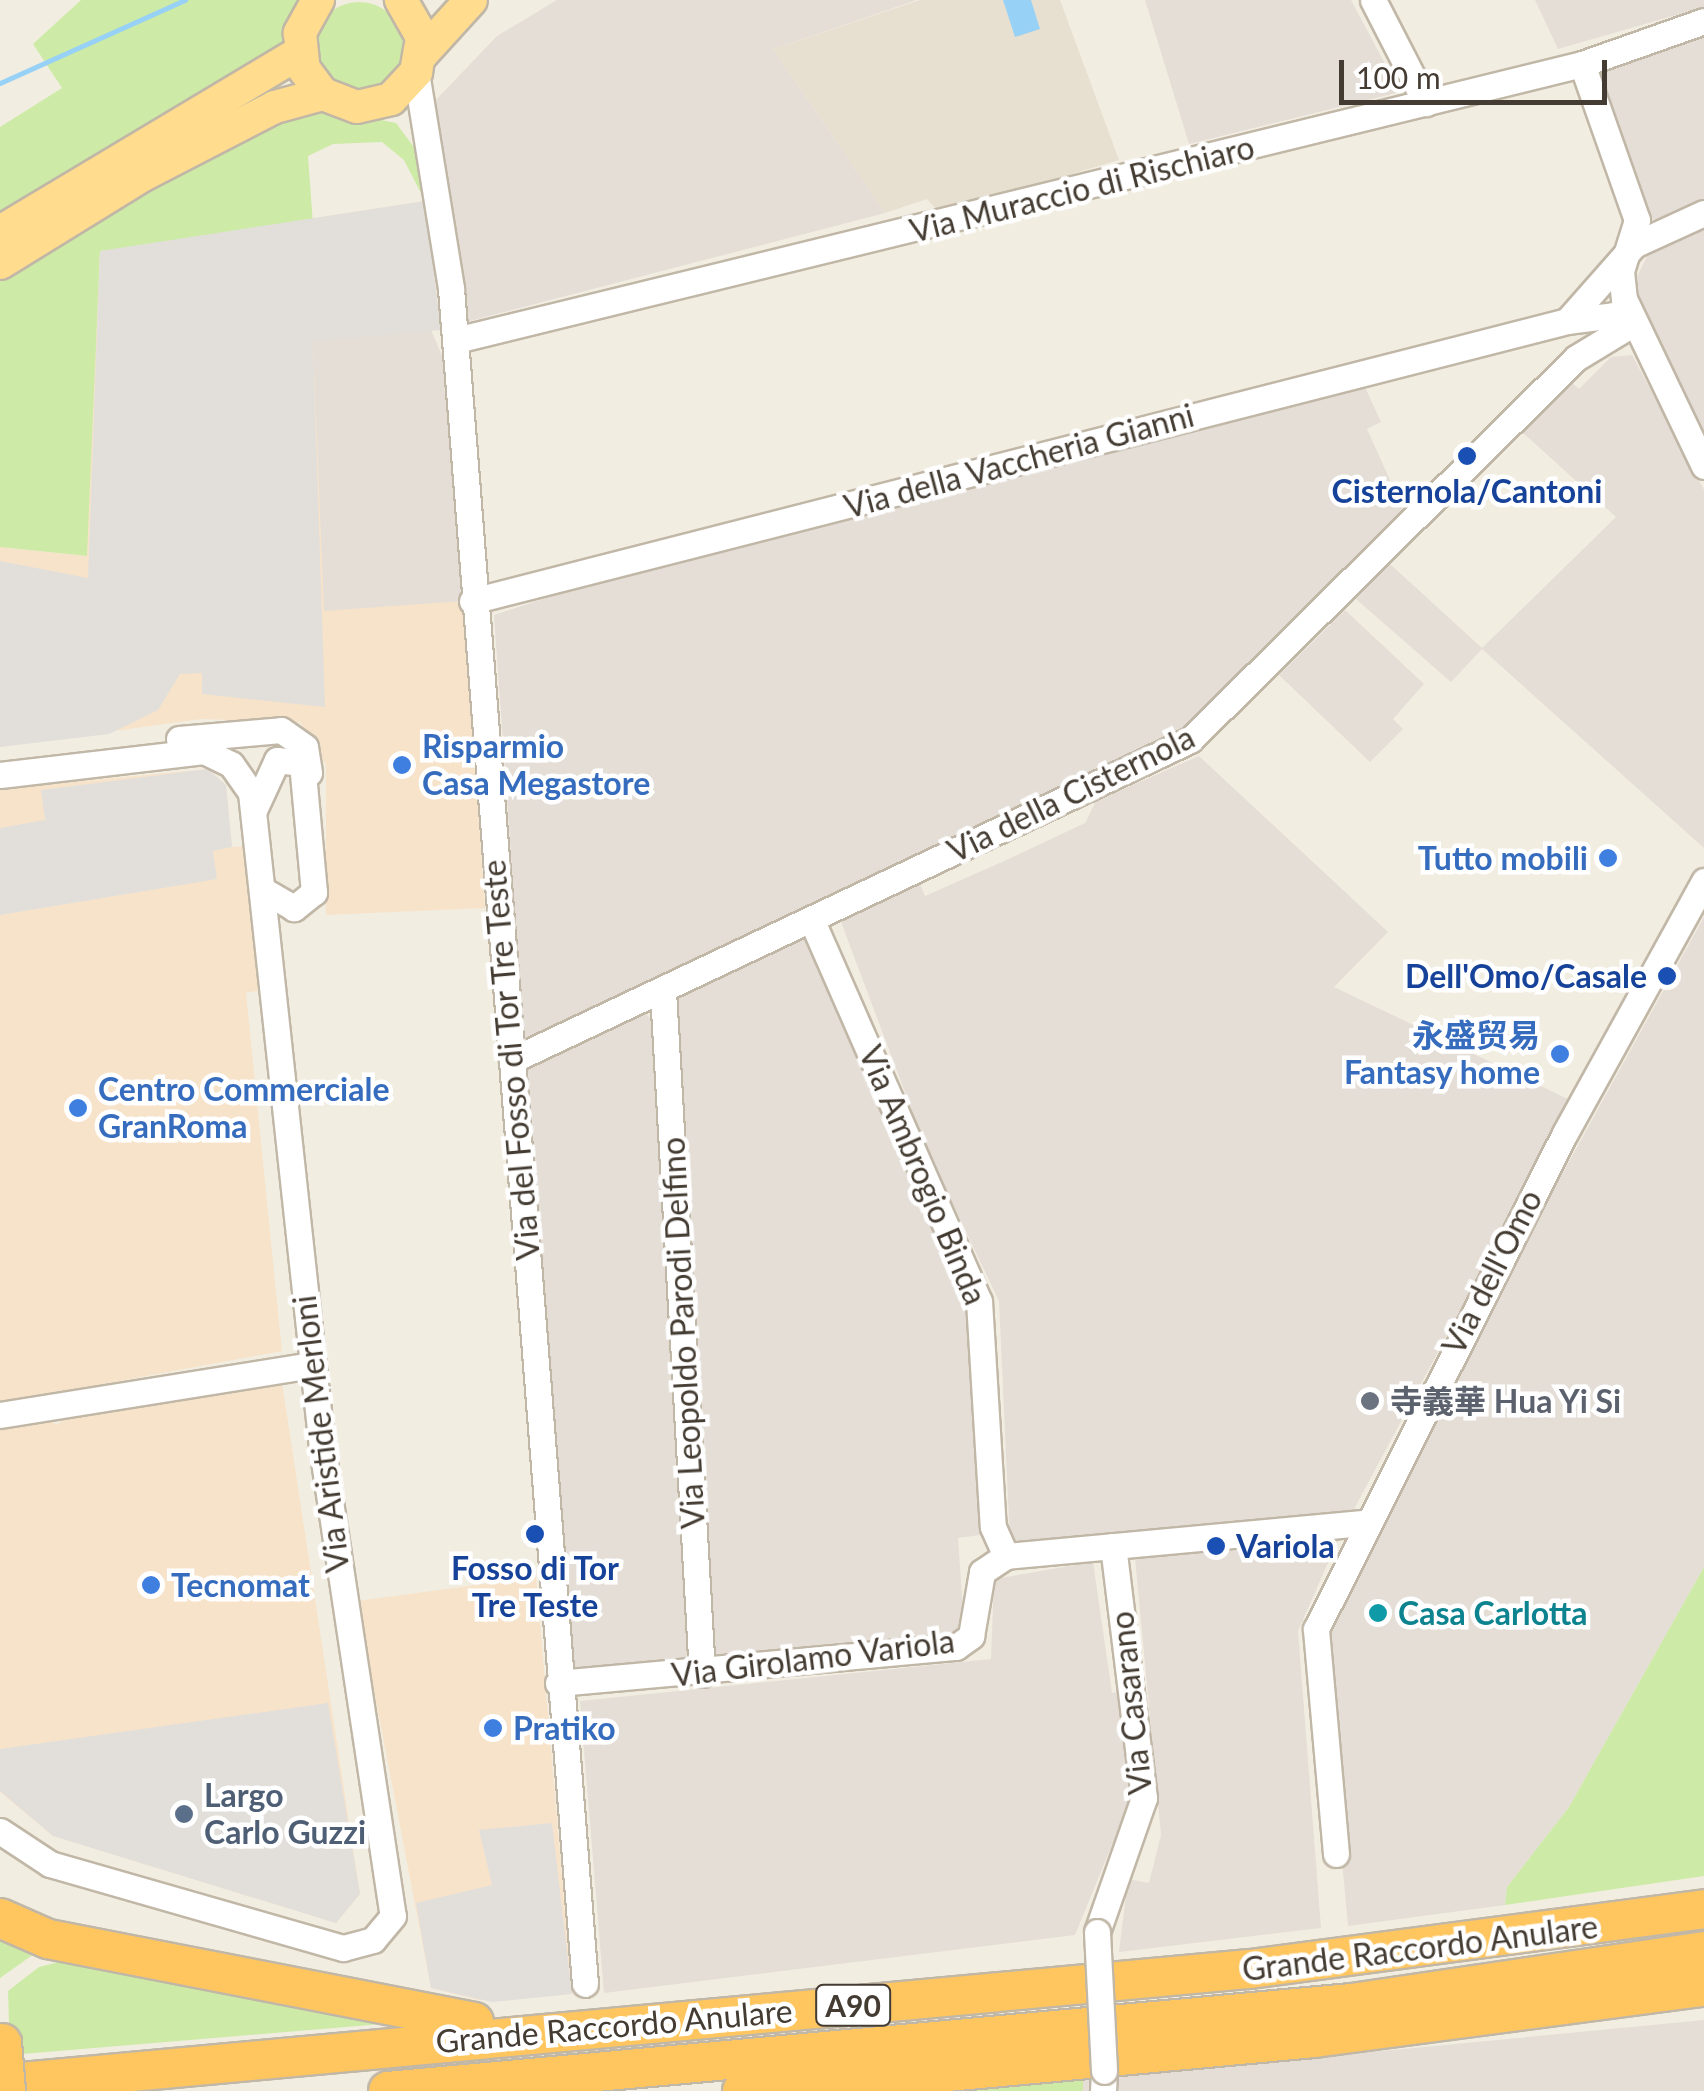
<!DOCTYPE html>
<html>
<head>
<meta charset="utf-8">
<style>
  body { margin:0 }
  #map { position:relative; width:1704px; height:2091px; overflow:hidden; background:#f2ede1; font-family:Lato,"Noto Sans SC",sans-serif }
  div>[style] { position:absolute }
  .residential>* { inset:0; background:#e7dfcf }
  .commercial>* { inset:0; background:#f7e3ca }
  .industrial>* { inset:0; background:#e4ded7 }
  .green>* { inset:0; background:#cdeba6 }
  .round { border-radius:50% }
  .parking>* { inset:0; background:#e2dfdb }
  .water>* { inset:0; background:#97d1f5 }
  .stream>* { height:5px; margin:-2.5px; padding:0 2.5px; transform-origin:2.5px; border-radius:2.5px; background:#97d1f5 }
  .roads { filter:drop-shadow(2px 0 #c1b7a7) drop-shadow(-2px 0 #c1b7a7) drop-shadow(0 2px #c1b7a7) drop-shadow(0 -2px #c1b7a7) }
  .minor>* { height:25px; margin:-12.5px; padding:0 12.5px; transform-origin:12.5px; border-radius:12.5px; background:#fff }
  .major>* { height:32px; margin:-16px; padding:0 16px; transform-origin:16px; border-radius:16px; background:#ffdc8e }
  .highway>* { height:38px; margin:-19px; padding:0 19px; transform-origin:19px; border-radius:19px; background:#ffc660 }
  .bridges { filter:drop-shadow(2px 0 #c1b7a7) drop-shadow(-2px 0 #c1b7a7) drop-shadow(0 2px #c1b7a7) drop-shadow(0 -2px #c1b7a7) }
  .minor-bridge>* { height:25px; margin:-12.5px; padding:0 12.5px; transform-origin:12.5px; border-radius:12.5px; background:#fff }
  .highway-bridge>* { height:38px; margin:-19px; padding:0 19px; transform-origin:19px; border-radius:19px; background:#ffc660 }
  .dots>* { width:28px; height:28px; translate:-50% -50%; box-sizing:border-box; border:5px solid #fff; border-radius:50% }
  span { translate:-50% -50%; white-space:nowrap; text-align:center; line-height:1.15; -webkit-text-stroke:9px #fff; paint-order:stroke }
  .shield-label span { padding:2px 8px; background:#fff; border:2px solid; border-radius:8px; -webkit-text-stroke-width:0 }
  .shield-label { font-size:30px; color:#443c32; font-weight:700 }
  .street-label { font-size:32px; color:#443c32 }
  .transit-label { font-size:32px; color:#164399; font-weight:700 }
  .right { translate:-100% -50%; text-align:right }
  .left { translate:0 -50%; text-align:left }
  .shop-label { font-size:32px; color:#366cbe; font-weight:700 }
  .worship-label { font-size:32px; color:#5b616d; font-weight:700 }
  .culture-label { font-size:32px; color:#0d838f; font-weight:700 }
  .service-label { font-size:32px; color:#4e5e75; font-weight:700 }
  .scale { position:absolute; left:1339px; top:60px; width:268px; height:45px; box-sizing:border-box; border:5px solid #443c32; border-top:0; padding-left:12px; font-size:30px; line-height:35px; white-space:nowrap; color:#443c32; -webkit-text-stroke:8px #fff; paint-order:stroke }
</style>
</head>
<body>
<div id="map">
  <div class="residential">
    <div style="clip-path:polygon(920px 0,1060px 0,1119px 160px,1058px 178px,1060px 190px,946px 220px,927px 199px,885px 213px,773px 49px)"></div>
  </div>
  <div class="commercial">
    <div style="clip-path:polygon(425px 201px,441px 330px,419px 331px,324px 610px,463px 601px,485px 908px,326px 915px,326px 765px,300px 722px,201px 719px,0 747px,0 547px,86px 556px,100px 251px)"></div>
    <div style="clip-path:polygon(208px 769px,226px 785px,232px 847px,249px 846px,266px 989px,246px 993px,282px 1351px,0 1403px,0 789px)"></div>
    <div style="clip-path:polygon(281px 1376px,360px 1894px,336px 1923px,53px 1836px,0 1792px,0 1422px,43px 1415px,57px 1425px,75px 1411px)"></div>
    <div style="clip-path:polygon(536px 1577px,572px 1994px,479px 2000px,431px 1988px,357px 1601px)"></div>
  </div>
  <div class="industrial">
    <div style="clip-path:polygon(557px 0,917px 0,773px 49px,885px 213px,462px 323px,434px 102px,497px 36px)"></div>
    <div style="clip-path:polygon(1145px 0,1351px 0,1400px 92px,1189px 144px)"></div>
    <div style="clip-path:polygon(1535px 0,1704px 0,1704px 7px,1558px 49px)"></div>
    <div style="clip-path:polygon(1704px 35px,1704px 201px,1650px 221px,1597px 74px)"></div>
    <div style="clip-path:polygon(1704px 223px,1704px 434px,1632px 287px,1649px 252px)"></div>
    <div style="clip-path:polygon(431px 330px,447px 367px,463px 601px,324px 611px,313px 341px)"></div>
    <div style="clip-path:polygon(1632px 355px,1704px 490px,1704px 848px,1482px 649px,1451px 682px,1356px 599px,1390px 564px,1482px 648px,1616px 517px,1522px 432px,1571px 382px,1579px 389px,1611px 357px)"></div>
    <div style="clip-path:polygon(1365px 387px,1381px 422px,1367px 429px,1404px 511px,1186px 730px,524px 1039px,494px 615px,637px 568px)"></div>
    <div style="clip-path:polygon(1345px 610px,1424px 684px,1393px 719px,1403px 729px,1370px 762px,1279px 675px)"></div>
    <div style="clip-path:polygon(1199px 756px,1388px 932px,1334px 987px,1572px 1101px,1352px 1513px,1010px 1543px,999px 1301px,926px 1148px,841px 922px,920px 884px,925px 896px,1002px 862px,1085px 823px,1096px 801px)"></div>
    <div style="clip-path:polygon(1704px 917px,1704px 1567px,1569px 1807px,1507px 1887px,1505px 1905px,1348px 1926px,1323px 1652px,1438px 1399px)"></div>
    <div style="clip-path:polygon(810px 930px,977px 1322px,987px 1534px,958px 1538px,964px 1626px,953px 1639px,715px 1659px,677px 994px)"></div>
    <div style="clip-path:polygon(643px 1011px,656px 1024px,694px 1663px,569px 1669px,522px 1065px)"></div>
    <div style="clip-path:polygon(1338px 1540px,1298px 1631px,1321px 1928px,1119px 1952px,1128px 1879px,1149px 1883px,1161px 1835px,1135px 1558px)"></div>
    <div style="clip-path:polygon(1093px 1562px,1112px 1693px,1122px 1692px,1132px 1796px,1075px 1935px,604px 1993px,580px 1701px,991px 1659px,994px 1579px)"></div>
    <div style="clip-path:polygon(1704px 2020px,1704px 2091px,968px 2091px)"></div>
  </div>
  <div class="green">
    <div style="clip-path:polygon(81px 0,303px 0,289px 51px,0 221px,0 127px,62px 88px,33px 44px)"></div>
    <div class="round" style="left:315px;top:2px;width:88px;height:88px"></div>
    <div style="clip-path:polygon(302px 104px,396px 123px,422px 158px,425px 201px,404px 160px,382px 142px,333px 144px,308px 156px,313px 225px,100px 251px,87px 556px,0 547px,0 274px,41px 242px)"></div>
    <div style="clip-path:polygon(1704px 1567px,1704px 1876px,1505px 1905px,1507px 1887px,1569px 1807px)"></div>
    <div style="clip-path:polygon(0 1937px,25px 1948px,41px 1949px,0 1978px)"></div>
    <div style="clip-path:polygon(67px 1960px,382px 2024px,10px 2055px,8px 1991px,39px 1967px)"></div>
    <div style="clip-path:polygon(1083px 2080px,1083px 2091px,954px 2091px)"></div>
  </div>
  <div class="parking">
    <div style="clip-path:polygon(425px 201px,441px 330px,313px 341px,325px 707px,202px 694px,202px 673px,180px 674px,158px 710px,109px 734px,0 747px,0 561px,88px 578px,100px 251px)"></div>
    <div style="clip-path:polygon(208px 769px,226px 785px,232px 847px,213px 851px,217px 879px,0 915px,0 828px,45px 820px,41px 790px)"></div>
    <div style="clip-path:polygon(328px 1703px,360px 1894px,336px 1923px,53px 1836px,0 1791px,0 1749px)"></div>
    <div style="clip-path:polygon(552px 1823px,572px 1994px,492px 2002px,431px 1988px,416px 1903px,492px 1885px,479px 1830px)"></div>
  </div>
  <div class="water">
    <div style="clip-path:polygon(1003px 0,1031px 0,1040px 29px,1015px 37px)"></div>
  </div>
  <div class="stream">
    <div style="left:0;top:83px;width:203px;rotate:-24.2deg"></div>
  </div>
  <div class="roads">
    <div class="minor">
      <div style="left:1373px;top:0;width:116px;rotate:62.8deg"></div>
      <div style="left:1582px;top:64px;width:165px;rotate:70.6deg"></div>
      <div style="left:1637px;top:220px;width:53px;rotate:107.4deg"></div>
      <div style="left:1621px;top:271px;width:28px;rotate:84deg"></div>
      <div style="left:1624px;top:299px;width:185px;rotate:64.4deg"></div>
      <div style="left:416px;top:72px;width:220px;rotate:80.8deg"></div>
      <div style="left:451px;top:289px;width:1700px;rotate:85.48deg"></div>
      <div style="left:1567px;top:321px;width:101px;rotate:-48.6deg"></div>
      <div style="left:1634px;top:245px;width:77px;rotate:-24.6deg"></div>
      <div style="left:456px;top:340px;width:1159px;rotate:-13.77deg"></div>
      <div style="left:1582px;top:64px;width:129px;rotate:-19.4deg"></div>
      <div style="left:472px;top:601px;width:1130px;rotate:-14.34deg"></div>
      <div style="left:1567px;top:321px;width:47px;rotate:-7.3deg"></div>
      <div style="left:1614px;top:315px;width:20px;rotate:27deg"></div>
      <div style="left:179px;top:739px;width:102px;rotate:-5deg"></div>
      <div style="left:281px;top:730px;width:29px;rotate:35deg"></div>
      <div style="left:305px;top:747px;width:26px;rotate:81deg"></div>
      <div style="left:0;top:775px;width:205px;rotate:-6.7deg"></div>
      <div style="left:204px;top:751px;width:30px;rotate:26deg"></div>
      <div style="left:231px;top:764px;width:35px;rotate:55deg"></div>
      <div style="left:251px;top:793px;width:659px;rotate:83.81deg"></div>
      <div style="left:322px;top:1448px;width:473px;rotate:81.4deg"></div>
      <div style="left:393px;top:1916px;width:31px;rotate:130deg"></div>
      <div style="left:373px;top:1940px;width:31px;rotate:165deg"></div>
      <div style="left:343px;top:1948px;width:305px;rotate:-164deg"></div>
      <div style="left:50px;top:1864px;width:60px;rotate:-146.6deg"></div>
      <div style="left:254px;top:810px;width:55px;rotate:-65.3deg"></div>
      <div style="left:277px;top:760px;width:25px;rotate:7deg"></div>
      <div style="left:302px;top:763px;width:130px;rotate:84.7deg"></div>
      <div style="left:314px;top:892px;width:26px;rotate:141deg"></div>
      <div style="left:294px;top:908px;width:36px;rotate:-150deg"></div>
      <div style="left:812px;top:921px;width:415px;rotate:66.3deg"></div>
      <div style="left:979px;top:1301px;width:226px;rotate:86.5deg"></div>
      <div style="left:993px;top:1527px;width:32px;rotate:66deg"></div>
      <div style="left:663px;top:991px;width:684px;rotate:86.73deg"></div>
      <div style="left:512px;top:1060px;width:750px;rotate:-25.27deg"></div>
      <div style="left:1190px;top:740px;width:543px;rotate:-44.7deg"></div>
      <div style="left:1576px;top:358px;width:66px;rotate:-31.3deg"></div>
      <div style="left:0;top:1415px;width:315px;rotate:-9.1deg"></div>
      <div style="left:558px;top:1683px;width:400px;rotate:-5.2deg"></div>
      <div style="left:956px;top:1647px;width:19px;rotate:-36deg"></div>
      <div style="left:971px;top:1636px;width:65px;rotate:-80.2deg"></div>
      <div style="left:982px;top:1572px;width:29px;rotate:-34deg"></div>
      <div style="left:1006px;top:1556px;width:359px;rotate:-5.3deg"></div>
      <div style="left:1336px;top:1854px;width:226px;rotate:-95.1deg"></div>
      <div style="left:1316px;top:1629px;width:555px;rotate:-63.34deg"></div>
      <div style="left:1565px;top:1133px;width:288px;rotate:-61.1deg"></div>
      <div style="left:1097px;top:1932px;width:142px;rotate:-70.7deg"></div>
      <div style="left:1144px;top:1798px;width:254px;rotate:-97deg"></div>
      <div style="left:1103px;top:2091px;width:20px;rotate:-87deg"></div>
    </div>
    <div class="major">
      <div style="left:318px;top:0;width:38px;rotate:119deg"></div>
      <div style="left:300px;top:33px;width:36px;rotate:84deg"></div>
      <div style="left:304px;top:69px;width:31px;rotate:53deg"></div>
      <div style="left:323px;top:94px;width:36px;rotate:21deg"></div>
      <div style="left:357px;top:107px;width:35px;rotate:-13deg"></div>
      <div style="left:391px;top:99px;width:37px;rotate:-47deg"></div>
      <div style="left:416px;top:72px;width:36px;rotate:-80deg"></div>
      <div style="left:422px;top:37px;width:43px;rotate:-119.6deg"></div>
      <div style="left:421px;top:55px;width:74px;rotate:-47.7deg"></div>
      <div style="left:0;top:232px;width:348px;rotate:-30.9deg"></div>
      <div style="left:0;top:263px;width:168px;rotate:-31.6deg"></div>
      <div style="left:143px;top:175px;width:148px;rotate:-27.3deg"></div>
      <div style="left:275px;top:107px;width:50px;rotate:-15.2deg"></div>
    </div>
    <div class="highway">
      <div style="left:0;top:1918px;width:52px;rotate:23.6deg"></div>
      <div style="left:48px;top:1939px;width:434px;rotate:11deg"></div>
      <div style="left:0;top:2084px;width:1255px;rotate:-5.26deg"></div>
      <div style="left:1250px;top:1969px;width:458px;rotate:-7.5deg"></div>
      <div style="left:388px;top:2091px;width:968px;rotate:-5.22deg"></div>
      <div style="left:1352px;top:2003px;width:356px;rotate:-8.4deg"></div>
      <div style="left:742px;top:2091px;width:574px;rotate:-5.29deg"></div>
      <div style="left:1314px;top:2038px;width:393px;rotate:-7.5deg"></div>
    </div>
  </div>
  <div class="bridges">
    <div class="minor-bridge">
      <div style="left:1097px;top:1932px;width:139px;rotate:87.1deg"></div>
    </div>
    <div class="highway-bridge">
      <div style="left:2px;top:2043px;width:48px;rotate:85.2deg"></div>
    </div>
  </div>
  <div class="dots">
    <div style="left:1467px;top:456px;background:#1a4fb4"></div>
    <div style="left:402px;top:765px;background:#3f7fe0"></div>
    <div style="left:1608px;top:858px;background:#3f7fe0"></div>
    <div style="left:1667px;top:976px;background:#1a4fb4"></div>
    <div style="left:1560px;top:1054px;background:#3f7fe0"></div>
    <div style="left:78px;top:1108px;background:#3f7fe0"></div>
    <div style="left:1370px;top:1401px;background:#6b7280"></div>
    <div style="left:535px;top:1534px;background:#1a4fb4"></div>
    <div style="left:1216px;top:1546px;background:#1a4fb4"></div>
    <div style="left:151px;top:1585px;background:#3f7fe0"></div>
    <div style="left:1378px;top:1613px;background:#0f9aa8"></div>
    <div style="left:493px;top:1728px;background:#3f7fe0"></div>
    <div style="left:184px;top:1814px;background:#5c6f8a"></div>
  </div>
  <div class="shield-label">
    <span style="left:853px;top:2005px">A90</span>
  </div>
  <div class="street-label">
    <span style="left:1082px;top:189px;rotate:-14deg">Via Muraccio di Rischiaro</span>
    <span style="left:1019px;top:461px;rotate:-15deg">Via della Vaccheria Gianni</span>
    <span style="left:1071px;top:794px;rotate:-26deg">Via della Cisternola</span>
    <span style="left:511px;top:1060px;rotate:-95deg">Via del Fosso di Tor Tre Teste</span>
    <span style="left:923px;top:1175px;rotate:67deg">Via Ambrogio Binda</span>
    <span style="left:1492px;top:1272px;rotate:-63deg">Via dell'Omo</span>
    <span style="left:683px;top:1333px;rotate:-93deg">Via Leopoldo Parodi Delfino</span>
    <span style="left:321px;top:1434px;rotate:-97deg">Via Aristide Merloni</span>
    <span style="left:813px;top:1658px;rotate:-7deg">Via Girolamo Variola</span>
    <span style="left:1131px;top:1703px;rotate:-96deg">Via Casarano</span>
    <span style="left:1420px;top:1948px;rotate:-7deg">Grande Raccordo Anulare</span>
    <span style="left:614px;top:2026px;rotate:-5deg">Grande Raccordo Anulare</span>
  </div>
  <div class="transit-label">
    <span style="left:1467px;top:491px">Cisternola/Cantoni</span>
    <span class="right" style="left:1647px;top:976px">Dell'Omo/Casale</span>
    <span class="left" style="left:1236px;top:1546px">Variola</span>
    <span style="left:535px;top:1587px">Fosso di Tor<br>Tre Teste</span>
  </div>
  <div class="shop-label">
    <span class="left" style="left:422px;top:765px">Risparmio<br>Casa Megastore</span>
    <span class="right" style="left:1588px;top:858px">Tutto mobili</span>
    <span class="right" style="left:1540px;top:1054px">永盛贸易<br>Fantasy home</span>
    <span class="left" style="left:98px;top:1108px">Centro Commerciale<br>GranRoma</span>
    <span class="left" style="left:171px;top:1585px">Tecnomat</span>
    <span class="left" style="left:513px;top:1728px">Pratiko</span>
  </div>
  <div class="worship-label">
    <span class="left" style="left:1390px;top:1401px">寺義華 Hua Yi Si</span>
  </div>
  <div class="culture-label">
    <span class="left" style="left:1398px;top:1613px">Casa Carlotta</span>
  </div>
  <div class="service-label">
    <span class="left" style="left:204px;top:1814px">Largo<br>Carlo Guzzi</span>
  </div>
  <div class="scale">100 m</div>
</div>
</body>
</html>
